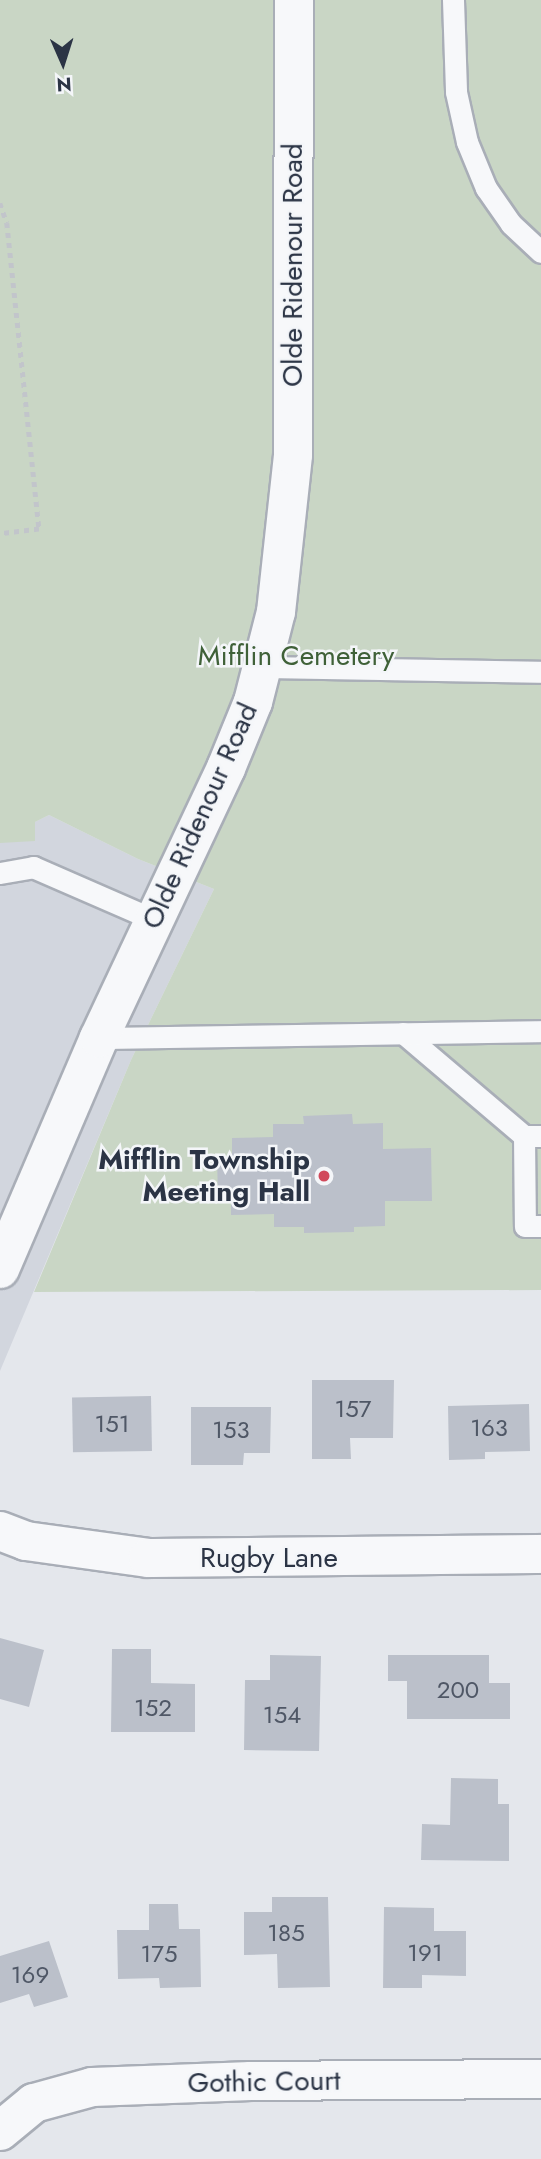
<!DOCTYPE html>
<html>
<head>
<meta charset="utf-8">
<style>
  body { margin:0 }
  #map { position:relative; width:541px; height:2159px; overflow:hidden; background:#e4e7ec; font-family:Jost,sans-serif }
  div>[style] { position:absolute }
  .built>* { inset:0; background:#d2d6de }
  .green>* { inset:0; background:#c9d6c5 }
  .building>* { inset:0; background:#bbc0ca; transform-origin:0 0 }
  .path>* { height:4.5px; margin-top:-2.25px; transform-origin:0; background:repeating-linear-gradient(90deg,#c2c5cb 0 5px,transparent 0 10px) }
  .roads { filter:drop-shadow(2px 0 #a9aeb7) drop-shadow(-2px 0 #a9aeb7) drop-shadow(0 2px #a9aeb7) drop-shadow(0 -2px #a9aeb7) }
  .service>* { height:21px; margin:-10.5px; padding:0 10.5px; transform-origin:10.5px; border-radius:10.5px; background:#f7f8fa }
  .minor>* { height:38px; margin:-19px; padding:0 19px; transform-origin:19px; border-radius:19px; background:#f7f8fa }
  .dots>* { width:19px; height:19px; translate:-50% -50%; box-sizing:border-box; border:4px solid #f4f6f9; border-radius:50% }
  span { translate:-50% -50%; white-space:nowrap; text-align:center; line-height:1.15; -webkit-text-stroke:5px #f4f6f9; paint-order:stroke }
  .number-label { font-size:24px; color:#4f5766 }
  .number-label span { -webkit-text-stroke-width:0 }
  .street-label { font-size:28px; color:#2b3445 }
  .park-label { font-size:28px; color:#3f6138 }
  .poi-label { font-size:28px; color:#2b3445; font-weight:700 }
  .right { translate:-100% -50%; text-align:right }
  .north { position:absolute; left:28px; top:28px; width:70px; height:70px; -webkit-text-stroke:5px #f4f6f9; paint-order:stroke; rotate:177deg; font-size:19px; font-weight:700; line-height:28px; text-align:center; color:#2b3445 }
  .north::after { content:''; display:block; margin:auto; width:24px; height:32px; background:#2b3445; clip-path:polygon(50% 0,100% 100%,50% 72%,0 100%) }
</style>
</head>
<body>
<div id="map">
  <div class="built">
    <div style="clip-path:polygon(49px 815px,138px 859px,214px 889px,131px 1060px,0 1371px,0 839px)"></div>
  </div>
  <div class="green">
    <div style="clip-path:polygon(0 0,541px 0,541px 1290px,34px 1292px,131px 1060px,214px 889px,138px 859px,49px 815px,35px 822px,35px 841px,0 843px)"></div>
  </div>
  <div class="building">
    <div style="clip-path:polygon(352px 1114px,353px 1124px,383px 1123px,383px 1149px,431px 1148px,432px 1201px,385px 1201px,385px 1226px,354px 1227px,354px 1232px,304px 1233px,304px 1227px,274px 1227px,274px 1214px,231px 1215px,231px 1197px,218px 1197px,217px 1156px,232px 1156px,232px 1138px,273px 1137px,273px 1124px,304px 1124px,303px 1116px)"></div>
    <div style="clip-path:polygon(312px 1380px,394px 1380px,393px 1438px,350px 1438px,351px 1459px,312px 1459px)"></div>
    <div style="left:151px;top:1396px;width:55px;height:79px;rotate:89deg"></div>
    <div style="clip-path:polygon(529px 1404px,530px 1451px,485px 1452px,485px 1459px,449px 1460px,448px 1406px)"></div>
    <div style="clip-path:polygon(191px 1407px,271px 1407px,270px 1453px,244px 1453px,243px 1465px,191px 1465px)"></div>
    <div style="clip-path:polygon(0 1638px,44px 1650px,29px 1707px,0 1699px)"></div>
    <div style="clip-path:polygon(112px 1649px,151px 1649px,151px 1683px,195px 1684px,195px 1732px,111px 1732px)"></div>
    <div style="clip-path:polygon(270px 1655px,321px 1656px,319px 1751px,244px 1750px,245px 1680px,270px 1680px)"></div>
    <div style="clip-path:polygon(388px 1655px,489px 1655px,489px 1683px,510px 1683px,510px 1719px,407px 1719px,407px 1681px,388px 1681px)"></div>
    <div style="clip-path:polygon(451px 1778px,498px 1779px,498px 1804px,509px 1804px,509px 1861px,421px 1860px,422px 1824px,450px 1825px)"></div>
    <div style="clip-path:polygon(272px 1897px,328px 1897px,330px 1987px,278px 1988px,277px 1954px,244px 1955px,244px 1912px,272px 1912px)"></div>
    <div style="clip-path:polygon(149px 1904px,178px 1904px,179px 1929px,200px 1929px,201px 1987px,160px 1988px,159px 1978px,118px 1979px,117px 1930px,149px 1930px)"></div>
    <div style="clip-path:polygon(384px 1907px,434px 1908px,434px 1931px,466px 1931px,466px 1976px,422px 1975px,422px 1988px,383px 1988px)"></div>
    <div style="clip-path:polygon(49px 1941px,68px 1997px,34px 2007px,29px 1994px,0 2003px,0 1956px)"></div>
  </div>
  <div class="path">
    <div style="left:0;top:203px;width:21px;rotate:71deg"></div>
    <div style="left:7px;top:223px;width:308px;rotate:84deg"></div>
    <div style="left:39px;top:529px;width:39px;rotate:173deg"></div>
  </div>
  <div class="roads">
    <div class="service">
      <div style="left:453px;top:0;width:92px;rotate:88.1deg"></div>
      <div style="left:456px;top:92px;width:51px;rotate:77.6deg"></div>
      <div style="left:467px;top:142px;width:50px;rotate:67.6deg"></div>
      <div style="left:486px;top:188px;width:44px;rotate:55.2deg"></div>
      <div style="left:511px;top:224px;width:41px;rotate:43deg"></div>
      <div style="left:262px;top:667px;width:279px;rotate:1deg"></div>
      <div style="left:0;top:873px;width:34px;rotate:-10deg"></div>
      <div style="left:33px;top:867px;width:133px;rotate:23.5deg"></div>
      <div style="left:403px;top:1033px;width:159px;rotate:40.4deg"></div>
      <div style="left:524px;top:1136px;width:17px"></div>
      <div style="left:99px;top:1038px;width:442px;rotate:-0.9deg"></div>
      <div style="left:524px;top:1136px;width:90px;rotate:89.4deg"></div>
      <div style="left:525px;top:1226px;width:16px"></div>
    </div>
    <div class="minor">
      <div style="left:0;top:1269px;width:251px;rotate:-66.8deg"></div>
      <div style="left:99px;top:1038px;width:298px;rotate:-64.8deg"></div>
      <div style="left:226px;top:768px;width:71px;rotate:-67.8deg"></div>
      <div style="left:253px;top:702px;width:93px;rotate:-75.7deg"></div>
      <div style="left:276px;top:612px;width:158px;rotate:-83.8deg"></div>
      <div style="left:293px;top:455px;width:455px;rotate:-89.9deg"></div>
      <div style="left:0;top:1531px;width:28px;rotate:21deg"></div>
      <div style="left:26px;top:1541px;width:123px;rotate:7.9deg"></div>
      <div style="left:148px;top:1558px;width:393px;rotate:-0.6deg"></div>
      <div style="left:0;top:2131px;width:44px;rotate:-39.5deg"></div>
      <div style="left:34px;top:2103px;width:60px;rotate:-15.4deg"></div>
      <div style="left:92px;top:2087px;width:159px;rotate:-2.2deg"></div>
      <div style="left:251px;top:2081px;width:290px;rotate:-0.4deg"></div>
    </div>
  </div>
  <div class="dots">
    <div style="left:324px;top:1176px;background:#d1495b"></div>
  </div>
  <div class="number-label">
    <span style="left:353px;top:1409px">157</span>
    <span style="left:112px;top:1424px">151</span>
    <span style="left:489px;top:1428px">163</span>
    <span style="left:231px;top:1430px">153</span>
    <span style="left:458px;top:1690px">200</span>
    <span style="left:153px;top:1708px">152</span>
    <span style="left:282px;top:1715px">154</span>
    <span style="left:286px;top:1933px">185</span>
    <span style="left:425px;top:1953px">191</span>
    <span style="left:159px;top:1954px">175</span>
    <span style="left:30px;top:1975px">169</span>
  </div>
  <div class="street-label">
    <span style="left:293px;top:265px;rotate:-90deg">Olde Ridenour Road</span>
    <span style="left:200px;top:816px;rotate:-66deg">Olde Ridenour Road</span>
    <span style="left:269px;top:1558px">Rugby Lane</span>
    <span style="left:264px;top:2082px;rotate:-1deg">Gothic Court</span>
  </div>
  <div class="park-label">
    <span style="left:296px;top:656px">Mifflin Cemetery</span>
  </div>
  <div class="poi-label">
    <span class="right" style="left:310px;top:1176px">Mifflin Township<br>Meeting Hall</span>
  </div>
  <div class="north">N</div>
</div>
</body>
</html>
